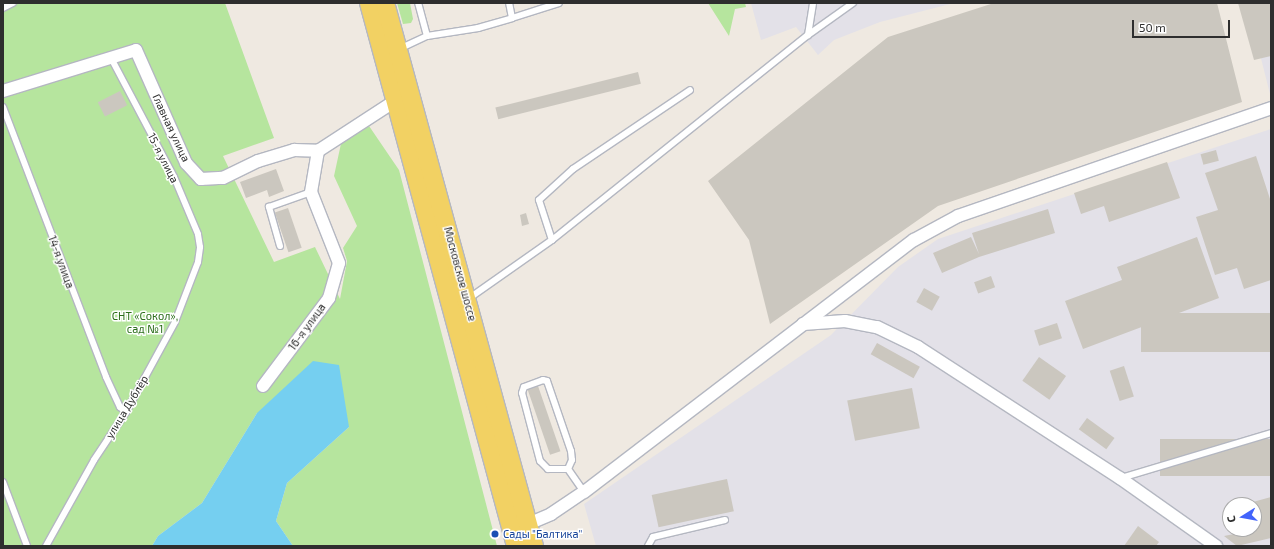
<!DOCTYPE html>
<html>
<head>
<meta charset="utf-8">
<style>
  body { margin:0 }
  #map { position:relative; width:1274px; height:549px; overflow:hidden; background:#efe9e1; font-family:"Exo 2",sans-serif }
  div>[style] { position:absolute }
  .industrial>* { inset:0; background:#e3e1e8 }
  .green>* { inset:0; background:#b6e59e }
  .water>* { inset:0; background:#75cff0 }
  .building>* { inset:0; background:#cbc7bf; transform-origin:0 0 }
  .roads { filter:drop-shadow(1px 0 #b4b7c1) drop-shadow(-1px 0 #b4b7c1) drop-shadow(0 1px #b4b7c1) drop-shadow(0 -1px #b4b7c1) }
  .lane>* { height:6px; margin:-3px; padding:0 3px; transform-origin:3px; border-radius:3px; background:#fff }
  .street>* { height:12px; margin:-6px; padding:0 6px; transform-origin:6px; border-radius:6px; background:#fff }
  .primary>* { height:18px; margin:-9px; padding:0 9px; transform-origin:9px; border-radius:9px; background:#f2d163 }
  .dots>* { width:11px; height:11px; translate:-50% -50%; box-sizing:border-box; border:2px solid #fff; border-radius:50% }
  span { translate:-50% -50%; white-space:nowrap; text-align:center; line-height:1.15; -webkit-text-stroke:3px #fff; paint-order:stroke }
  .street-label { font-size:11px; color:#2e2e2e }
  .park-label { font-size:11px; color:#2c6e1b }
  .transit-label { font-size:11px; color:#164399 }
  .left { translate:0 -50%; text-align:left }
  .frame { position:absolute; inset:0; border:4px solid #2e2e2e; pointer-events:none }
  .north { position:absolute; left:1222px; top:497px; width:40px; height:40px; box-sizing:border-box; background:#fff; border:1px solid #ababab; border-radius:50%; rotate:259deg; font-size:11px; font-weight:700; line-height:16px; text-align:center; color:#2e2e2e }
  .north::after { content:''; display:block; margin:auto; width:14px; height:18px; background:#4264fb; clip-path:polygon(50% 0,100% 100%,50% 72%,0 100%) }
  .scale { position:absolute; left:1132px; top:20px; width:98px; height:18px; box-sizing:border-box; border:2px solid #2e2e2e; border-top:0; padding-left:5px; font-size:12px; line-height:14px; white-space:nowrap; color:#2e2e2e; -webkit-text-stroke:3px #fff; paint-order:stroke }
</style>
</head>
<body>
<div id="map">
  <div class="industrial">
    <div style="clip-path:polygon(751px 3px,954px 3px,880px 22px,834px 40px,818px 55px,796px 27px,761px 40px)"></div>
    <div style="clip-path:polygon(1247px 3px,1271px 3px,1270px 95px,1270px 94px)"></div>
    <div style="clip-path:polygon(evenodd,1271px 129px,1271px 546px,596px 546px,584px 504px,831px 335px,898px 267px,938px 239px,1271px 129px,1230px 505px,1254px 505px,1254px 529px,1230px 529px,1230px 505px)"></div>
  </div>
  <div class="green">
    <div style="clip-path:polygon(3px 3px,225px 3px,274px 138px,223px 156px,274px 262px,315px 247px,340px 299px,347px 261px,343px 248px,357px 226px,334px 176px,342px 139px,367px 123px,399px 170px,497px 546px,293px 546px,276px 521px,287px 483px,349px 427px,257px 413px,202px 503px,158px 536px,152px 546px,3px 546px)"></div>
    <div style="clip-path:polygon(397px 3px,410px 3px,413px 19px,411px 23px,403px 24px)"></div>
    <div style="clip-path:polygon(708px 3px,745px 3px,746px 7px,735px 9px,729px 36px)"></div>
  </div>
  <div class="water">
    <div style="clip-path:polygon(313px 361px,339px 365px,349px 427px,287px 483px,276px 521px,293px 546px,152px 546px,158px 536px,202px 503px,257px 413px)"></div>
  </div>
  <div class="building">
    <div style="clip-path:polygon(994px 3px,1217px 3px,1242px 102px,938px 206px,770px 324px,749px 240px,708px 181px,888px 37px)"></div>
    <div style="clip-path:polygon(1238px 3px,1271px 3px,1271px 56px,1254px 60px)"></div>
    <div style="left:638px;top:72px;width:12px;height:147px;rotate:76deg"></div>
    <div style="left:120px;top:91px;width:16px;height:25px;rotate:63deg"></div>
    <div style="left:1216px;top:150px;width:11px;height:16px;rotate:75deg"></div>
    <div style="clip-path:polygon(1256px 156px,1271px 202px,1271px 280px,1244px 289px,1237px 268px,1215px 275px,1196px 217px,1218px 210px,1205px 173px)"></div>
    <div style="clip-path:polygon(1167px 162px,1180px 198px,1109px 222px,1104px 206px,1081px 214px,1074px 193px)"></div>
    <div style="clip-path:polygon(276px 169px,284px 191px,269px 197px,267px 190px,246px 198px,240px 182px)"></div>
    <div style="left:288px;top:208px;width:42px;height:14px;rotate:71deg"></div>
    <div style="clip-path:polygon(1048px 209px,1055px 233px,979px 257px,942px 273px,933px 253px,971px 237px,979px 254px,972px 233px)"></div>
    <div style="clip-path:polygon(526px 213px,529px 224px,522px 226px,520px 215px)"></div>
    <div style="clip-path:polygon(1197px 237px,1219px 298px,1083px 349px,1065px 301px,1122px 280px,1117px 267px)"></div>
    <div style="left:991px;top:276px;width:12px;height:18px;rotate:70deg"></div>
    <div style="left:924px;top:288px;width:18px;height:16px;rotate:29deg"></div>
    <div style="left:1271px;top:313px;width:39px;height:130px;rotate:90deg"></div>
    <div style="left:1057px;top:323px;width:16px;height:24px;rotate:72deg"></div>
    <div style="left:877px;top:343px;width:49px;height:13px;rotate:29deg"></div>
    <div style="left:1039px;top:357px;width:33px;height:29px;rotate:35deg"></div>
    <div style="left:1124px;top:366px;width:32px;height:15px;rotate:72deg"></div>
    <div style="left:538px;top:386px;width:69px;height:11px;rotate:71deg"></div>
    <div style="left:912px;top:388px;width:41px;height:66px;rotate:79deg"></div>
    <div style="left:1087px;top:418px;width:34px;height:14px;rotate:36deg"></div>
    <div style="left:1271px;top:439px;width:37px;height:111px;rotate:90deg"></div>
    <div style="left:727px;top:479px;width:33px;height:77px;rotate:78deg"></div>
    <div style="clip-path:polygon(1271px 497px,1271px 538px,1237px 546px,1224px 536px,1239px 533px,1238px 529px,1254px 529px,1254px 505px,1242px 505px)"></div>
    <div style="clip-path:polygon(1138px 526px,1159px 542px,1156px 546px,1124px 546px)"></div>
  </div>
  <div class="roads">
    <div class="lane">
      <div style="left:3px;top:8px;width:11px;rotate:-27deg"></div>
      <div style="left:512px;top:18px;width:49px;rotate:-17.7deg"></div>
      <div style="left:808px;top:35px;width:32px;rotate:-81deg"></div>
      <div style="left:427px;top:36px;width:52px;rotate:-8.9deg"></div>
      <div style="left:478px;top:28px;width:35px;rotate:-16deg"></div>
      <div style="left:512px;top:18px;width:15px;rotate:-101deg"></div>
      <div style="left:399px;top:49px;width:31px;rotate:-25deg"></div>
      <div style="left:427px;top:36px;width:34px;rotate:-105deg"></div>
      <div style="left:3px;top:107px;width:289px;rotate:69.1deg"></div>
      <div style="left:106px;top:377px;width:33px;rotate:65deg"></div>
      <div style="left:120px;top:407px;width:8px;rotate:40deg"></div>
      <div style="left:552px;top:240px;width:42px;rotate:-108deg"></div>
      <div style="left:539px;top:200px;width:46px;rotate:-42.4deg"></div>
      <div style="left:573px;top:169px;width:141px;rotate:-34deg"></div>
      <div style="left:280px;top:246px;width:41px;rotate:-105.8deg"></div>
      <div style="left:269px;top:207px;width:45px;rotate:-19.7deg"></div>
      <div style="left:468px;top:299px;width:103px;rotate:-35.1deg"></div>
      <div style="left:552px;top:240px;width:328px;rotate:-38.7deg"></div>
      <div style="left:808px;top:35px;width:55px;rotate:-35.4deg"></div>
      <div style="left:543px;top:380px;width:4px;rotate:14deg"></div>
      <div style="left:547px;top:381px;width:74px;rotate:71.1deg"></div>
      <div style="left:571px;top:451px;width:9px;rotate:84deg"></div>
      <div style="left:572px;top:460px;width:10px;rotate:114deg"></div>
      <div style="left:568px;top:469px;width:20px;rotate:180deg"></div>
      <div style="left:548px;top:469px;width:11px;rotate:-135deg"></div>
      <div style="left:540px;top:461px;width:70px;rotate:-104.8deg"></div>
      <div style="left:522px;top:393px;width:6px;rotate:-72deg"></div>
      <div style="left:524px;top:387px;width:20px;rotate:-20deg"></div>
      <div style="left:568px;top:469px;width:28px;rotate:55deg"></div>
      <div style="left:1121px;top:478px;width:157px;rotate:-16.7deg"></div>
      <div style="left:3px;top:482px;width:68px;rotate:69.4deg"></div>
      <div style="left:46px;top:546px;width:98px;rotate:-60.8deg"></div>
      <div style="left:94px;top:460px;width:58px;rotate:-56.3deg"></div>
      <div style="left:126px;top:412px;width:102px;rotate:-61.4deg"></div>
      <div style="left:175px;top:322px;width:64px;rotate:-69deg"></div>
      <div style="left:198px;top:262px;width:15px;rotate:-82deg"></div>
      <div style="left:200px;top:247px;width:13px;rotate:-99deg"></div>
      <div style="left:198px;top:234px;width:62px;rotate:-112.8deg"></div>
      <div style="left:174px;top:177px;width:135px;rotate:-117.9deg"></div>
      <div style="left:648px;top:546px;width:10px;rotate:-61deg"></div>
      <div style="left:653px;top:537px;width:74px;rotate:-13.3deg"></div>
    </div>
    <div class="street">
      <div style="left:3px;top:91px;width:139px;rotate:-17.1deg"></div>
      <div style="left:136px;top:50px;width:124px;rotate:66.1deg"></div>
      <div style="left:186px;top:163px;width:22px;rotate:47deg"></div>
      <div style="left:201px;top:179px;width:22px;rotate:-3deg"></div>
      <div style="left:223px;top:178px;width:39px;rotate:-26deg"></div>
      <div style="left:258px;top:161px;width:38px;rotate:-17deg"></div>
      <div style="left:294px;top:150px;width:24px;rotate:2deg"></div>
      <div style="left:318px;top:151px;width:92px;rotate:-33deg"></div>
      <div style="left:803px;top:324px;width:42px;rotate:-4.1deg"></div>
      <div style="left:845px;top:321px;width:33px;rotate:11deg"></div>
      <div style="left:877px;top:327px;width:46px;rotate:26deg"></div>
      <div style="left:918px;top:347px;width:241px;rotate:33deg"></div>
      <div style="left:1120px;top:478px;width:118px;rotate:35.3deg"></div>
      <div style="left:263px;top:386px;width:110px;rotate:-53.1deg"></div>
      <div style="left:329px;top:298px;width:36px;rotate:-74deg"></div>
      <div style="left:339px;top:263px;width:76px;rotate:-111.5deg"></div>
      <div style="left:311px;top:192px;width:42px;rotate:-80.3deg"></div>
      <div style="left:528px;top:524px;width:25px;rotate:-23deg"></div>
      <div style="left:551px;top:514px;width:40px;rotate:-34deg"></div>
      <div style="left:584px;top:492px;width:415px;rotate:-37.4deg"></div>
      <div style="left:914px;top:240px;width:50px;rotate:-28.6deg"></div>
      <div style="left:958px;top:216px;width:331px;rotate:-19deg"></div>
    </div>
    <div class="primary">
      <div style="left:369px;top:3px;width:563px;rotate:74.85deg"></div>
      <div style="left:385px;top:3px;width:563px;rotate:74.66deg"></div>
    </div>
  </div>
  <div class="dots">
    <div style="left:495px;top:534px;background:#1a4fb4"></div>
  </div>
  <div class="street-label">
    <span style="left:171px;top:128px;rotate:65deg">Главная улица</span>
    <span style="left:163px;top:158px;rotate:63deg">15-я улица</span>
    <span style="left:61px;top:262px;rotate:70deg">14-я улица</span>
    <span style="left:460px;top:274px;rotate:75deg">Московское шоссе</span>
    <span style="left:307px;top:327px;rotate:-54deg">16-я улица</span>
    <span style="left:127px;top:407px;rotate:-59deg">улица Дублёр</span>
  </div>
  <div class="park-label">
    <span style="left:145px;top:323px">СНТ «Сокол»,<br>сад №1</span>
  </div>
  <div class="transit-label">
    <span class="left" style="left:503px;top:534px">Сады "Балтика"</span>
  </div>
  <div class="frame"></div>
  <div class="north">С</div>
  <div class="scale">50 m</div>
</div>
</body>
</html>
